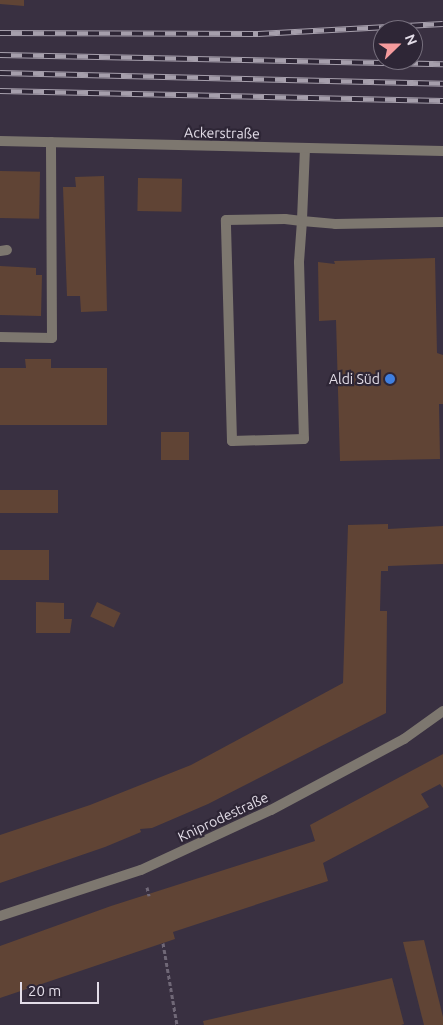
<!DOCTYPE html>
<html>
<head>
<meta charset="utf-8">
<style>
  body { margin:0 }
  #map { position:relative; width:443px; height:1025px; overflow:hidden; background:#393041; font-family:Ubuntu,sans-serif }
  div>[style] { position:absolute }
  .building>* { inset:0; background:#604435; transform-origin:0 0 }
  .path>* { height:3px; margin-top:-1.5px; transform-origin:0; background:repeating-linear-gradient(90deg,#706877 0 4px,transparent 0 6.5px) }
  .lane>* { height:10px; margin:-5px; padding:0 5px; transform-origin:5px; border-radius:5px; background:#7d776f }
  .street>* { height:10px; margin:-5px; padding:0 5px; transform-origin:5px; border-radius:5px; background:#7d776f }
  .rail>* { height:5.5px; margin-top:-2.75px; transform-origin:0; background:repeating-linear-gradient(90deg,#2e2636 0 11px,#a69fac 0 22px); box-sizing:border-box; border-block:1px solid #a69fac }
  .dots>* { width:14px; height:14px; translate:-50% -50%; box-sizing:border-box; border:2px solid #2e2636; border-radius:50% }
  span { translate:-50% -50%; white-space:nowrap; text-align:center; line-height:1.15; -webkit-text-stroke:4.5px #2e2636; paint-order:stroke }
  .street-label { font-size:14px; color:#e3dde8 }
  .poi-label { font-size:14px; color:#e3dde8 }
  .right { translate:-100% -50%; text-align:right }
  .north { position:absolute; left:373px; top:20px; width:50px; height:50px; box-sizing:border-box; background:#2e2636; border:1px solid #766f7d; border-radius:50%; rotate:68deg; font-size:14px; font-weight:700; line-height:20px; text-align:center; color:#e3dde8 }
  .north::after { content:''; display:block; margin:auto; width:18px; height:22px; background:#f59b9d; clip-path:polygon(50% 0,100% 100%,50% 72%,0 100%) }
  .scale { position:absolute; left:20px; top:982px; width:79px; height:22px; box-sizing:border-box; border:2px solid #e3dde8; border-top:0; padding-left:6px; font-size:15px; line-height:18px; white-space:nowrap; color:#e3dde8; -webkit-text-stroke:4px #2e2636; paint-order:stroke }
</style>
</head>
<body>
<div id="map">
  <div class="building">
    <div style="clip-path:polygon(0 0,24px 0,24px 6px,0 4px)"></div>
    <div style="left:0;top:171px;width:40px;height:47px;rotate:1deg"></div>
    <div style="clip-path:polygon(104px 176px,107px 311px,81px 312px,80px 296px,67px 296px,63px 187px,76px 187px,75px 177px)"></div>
    <div style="left:138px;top:178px;width:44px;height:33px;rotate:1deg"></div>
    <div style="clip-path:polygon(435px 258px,437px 353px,443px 355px,443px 404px,439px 404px,440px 459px,340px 461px,336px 320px,319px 321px,318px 262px,335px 264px,334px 261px)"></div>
    <div style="clip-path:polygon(0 266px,36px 268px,36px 275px,42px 275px,41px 316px,0 315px)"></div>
    <div style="clip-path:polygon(25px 359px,51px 359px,51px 368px,107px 368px,107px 425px,0 425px,0 368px,26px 368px)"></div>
    <div style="left:161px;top:432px;width:28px;height:28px"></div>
    <div style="left:0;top:490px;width:58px;height:23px"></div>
    <div style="clip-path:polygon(388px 524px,388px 529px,443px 526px,443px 564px,388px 566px,388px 571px,381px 571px,380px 611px,387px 611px,386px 713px,208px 804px,152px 828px,140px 829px,141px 832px,105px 847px,0 883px,0 835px,90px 805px,191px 765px,343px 683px,348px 525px)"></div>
    <div style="left:49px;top:550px;width:30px;height:49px;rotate:90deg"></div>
    <div style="clip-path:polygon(36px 602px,64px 603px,64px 619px,72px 619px,70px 633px,36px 633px)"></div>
    <div style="left:97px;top:602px;width:26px;height:16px;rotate:25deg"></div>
    <div style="clip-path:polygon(443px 754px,443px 788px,440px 784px,421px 794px,429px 807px,323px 863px,328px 881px,173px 932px,175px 939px,0 998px,0 946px,111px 906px,315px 841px,310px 825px)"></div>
    <div style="clip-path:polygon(424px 940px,443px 1017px,443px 1025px,424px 1025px,403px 942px)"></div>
    <div style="clip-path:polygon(392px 978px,404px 1024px,401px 1025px,204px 1025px,203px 1021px)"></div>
  </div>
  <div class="path">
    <div style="left:147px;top:887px;width:9px;rotate:77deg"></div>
    <div style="left:163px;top:943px;width:83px;rotate:80.3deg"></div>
  </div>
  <div class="lane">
    <div style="left:305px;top:148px;width:73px;rotate:92.4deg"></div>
    <div style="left:302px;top:221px;width:41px;rotate:94.2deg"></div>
    <div style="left:299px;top:262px;width:177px;rotate:88.4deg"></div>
    <div style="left:304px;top:439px;width:72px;rotate:178.4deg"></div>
    <div style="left:232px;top:441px;width:221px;rotate:-91.6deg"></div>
    <div style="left:226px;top:220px;width:59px;rotate:-1deg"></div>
    <div style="left:285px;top:219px;width:17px;rotate:7deg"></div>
    <div style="left:302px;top:221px;width:33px;rotate:5deg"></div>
    <div style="left:335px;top:224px;width:108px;rotate:-1.1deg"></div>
    <div style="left:0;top:251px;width:7px;rotate:-8deg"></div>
    <div style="left:0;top:337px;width:52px;rotate:1.1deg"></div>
    <div style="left:52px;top:338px;width:196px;rotate:-90.3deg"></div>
  </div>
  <div class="street">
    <div style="left:0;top:141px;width:443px;rotate:1.3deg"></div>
    <div style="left:0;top:916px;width:148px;rotate:-18.1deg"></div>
    <div style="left:141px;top:870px;width:143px;rotate:-24.8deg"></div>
    <div style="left:271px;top:810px;width:151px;rotate:-28.1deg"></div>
    <div style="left:404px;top:739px;width:48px;rotate:-35.7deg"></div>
  </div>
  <div class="rail">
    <div style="left:0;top:33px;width:258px;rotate:0.2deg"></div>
    <div style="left:258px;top:34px;width:185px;rotate:-3.1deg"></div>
    <div style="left:0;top:55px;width:443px;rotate:1.2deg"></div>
    <div style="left:0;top:73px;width:443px;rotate:1.4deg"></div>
    <div style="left:0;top:91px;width:443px;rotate:1.3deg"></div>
  </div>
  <div class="dots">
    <div style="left:390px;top:379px;background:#3f7fe0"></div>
  </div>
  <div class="street-label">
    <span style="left:222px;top:133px;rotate:1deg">Ackerstraße</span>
    <span style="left:223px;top:817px;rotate:-25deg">Kniprodestraße</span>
  </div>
  <div class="poi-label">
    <span class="right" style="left:380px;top:379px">Aldi Süd</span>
  </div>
  <div class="north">N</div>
  <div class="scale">20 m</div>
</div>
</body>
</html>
